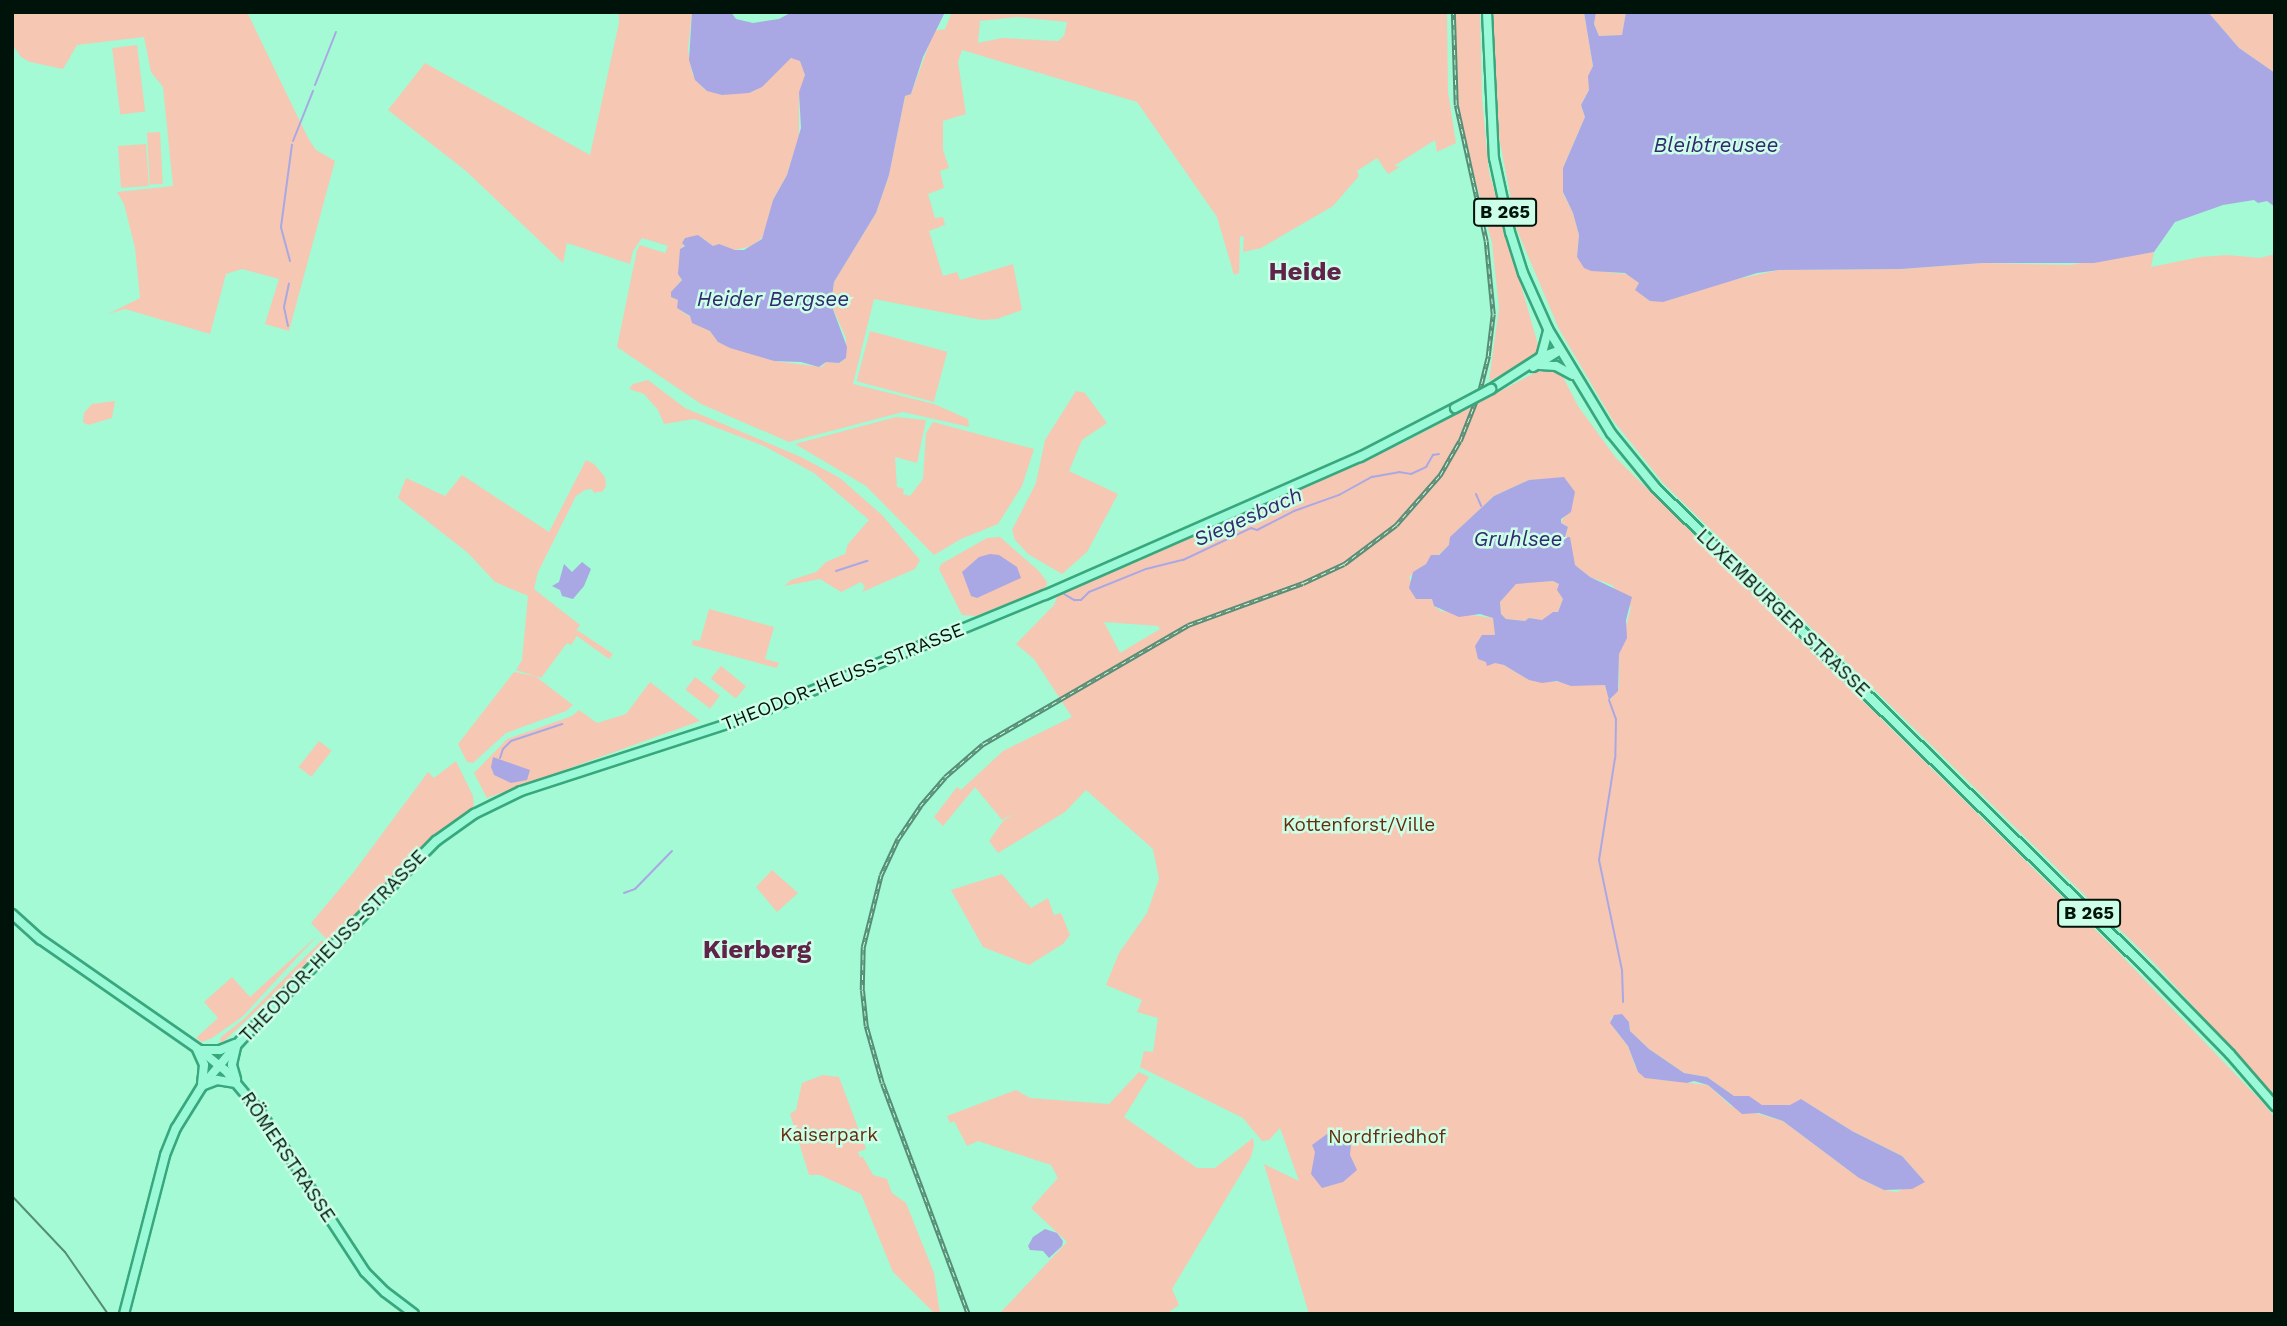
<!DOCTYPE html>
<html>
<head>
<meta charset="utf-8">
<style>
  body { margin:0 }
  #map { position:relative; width:2287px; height:1326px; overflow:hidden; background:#a3fad4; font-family:"Work Sans",sans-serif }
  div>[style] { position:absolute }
  .green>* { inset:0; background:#f6c8b3; transform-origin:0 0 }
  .water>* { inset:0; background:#aaa8e4 }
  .stream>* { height:2px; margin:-1px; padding:0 1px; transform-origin:1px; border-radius:1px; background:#aaa8e4 }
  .roads { filter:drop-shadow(2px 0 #39a77e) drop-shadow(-2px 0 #39a77e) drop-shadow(0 2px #39a77e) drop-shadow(0 -2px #39a77e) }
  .major>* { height:8px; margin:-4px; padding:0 4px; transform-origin:4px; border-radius:4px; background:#9afad7 }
  .tram>* { height:2px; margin:-1px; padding:0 1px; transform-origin:1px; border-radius:1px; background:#568d75 }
  .rail>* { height:4.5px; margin-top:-2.25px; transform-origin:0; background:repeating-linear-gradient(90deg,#cdffe8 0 5px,#568d75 0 10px); box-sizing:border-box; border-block:2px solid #568d75 }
  .bridges { filter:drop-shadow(2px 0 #39a77e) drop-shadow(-2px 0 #39a77e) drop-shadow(0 2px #39a77e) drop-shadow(0 -2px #39a77e) }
  .major-bridge>* { height:8px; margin:-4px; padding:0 4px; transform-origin:4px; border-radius:4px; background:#9afad7 }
  span { translate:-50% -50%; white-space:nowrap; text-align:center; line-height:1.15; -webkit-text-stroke:5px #cdffe8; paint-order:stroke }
  .shield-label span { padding:2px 5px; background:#cdffe8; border:2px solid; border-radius:5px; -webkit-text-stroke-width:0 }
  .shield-label { font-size:18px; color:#00130a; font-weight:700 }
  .street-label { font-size:19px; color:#00130a }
  .park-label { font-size:19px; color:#652c0e }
  .water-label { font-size:21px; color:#34296f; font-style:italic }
  .district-label { font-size:26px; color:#602349; font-weight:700 }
  .frame { position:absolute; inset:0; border:14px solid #00130a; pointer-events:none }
</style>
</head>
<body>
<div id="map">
  <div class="green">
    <div style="clip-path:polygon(12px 12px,247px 12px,308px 138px,316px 150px,335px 161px,289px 331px,265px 324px,279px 279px,242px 269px,226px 274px,210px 334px,125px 309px,108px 314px,140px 298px,135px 248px,124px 204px,117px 192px,173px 186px,163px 87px,151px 72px,144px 37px,77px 45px,63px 69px,30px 62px,21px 57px,12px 44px)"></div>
    <div style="clip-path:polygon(evenodd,619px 12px,692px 12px,688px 50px,692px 73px,703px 88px,722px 95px,756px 90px,791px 58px,796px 57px,803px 65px,805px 75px,799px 97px,799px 137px,787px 175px,773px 200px,764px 236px,752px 246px,735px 250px,713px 246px,698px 235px,693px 238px,680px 249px,682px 279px,674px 290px,674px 298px,678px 300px,680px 310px,710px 331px,720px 343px,774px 361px,822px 367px,826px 362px,840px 363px,846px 358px,846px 338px,831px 304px,834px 282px,876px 213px,889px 175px,905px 96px,911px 94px,934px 31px,945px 29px,952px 12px,1447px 12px,1448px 92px,1456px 143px,1437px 152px,1435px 140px,1394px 166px,1400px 167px,1388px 174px,1377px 158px,1357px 171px,1359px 176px,1333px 206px,1261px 248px,1243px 252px,1244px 237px,1240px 236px,1239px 273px,1234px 275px,1217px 217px,1137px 102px,962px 50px,958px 62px,966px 114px,943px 121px,943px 150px,949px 168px,940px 171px,944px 188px,928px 194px,935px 218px,943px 217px,945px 225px,929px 231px,943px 276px,957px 272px,960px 280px,1013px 264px,1022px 310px,997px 319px,982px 320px,874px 299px,853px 384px,934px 404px,968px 419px,969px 427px,903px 412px,789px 442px,701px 404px,617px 347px,637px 250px,640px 245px,665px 253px,668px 246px,642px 238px,633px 251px,630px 264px,567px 243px,563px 263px,466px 171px,388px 110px,425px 63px,590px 155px,619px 23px,619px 12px,1017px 17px,1067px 22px,1064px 36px,1058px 41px,1002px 38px,978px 43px,980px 21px,1017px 17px)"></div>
    <div style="clip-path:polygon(1455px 12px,1480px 12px,1482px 98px,1489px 172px,1538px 345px,1537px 351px,1526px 362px,1489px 381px,1499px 308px,1492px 243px,1459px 118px)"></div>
    <div style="clip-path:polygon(1493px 12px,1584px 12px,1593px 66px,1589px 76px,1589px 90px,1581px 105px,1585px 117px,1563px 168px,1563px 193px,1573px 213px,1579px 235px,1577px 257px,1605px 272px,1719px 283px,1779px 270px,1901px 269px,1982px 263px,2070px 265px,2154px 252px,2151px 267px,2200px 257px,2227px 255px,2260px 258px,2275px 254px,2275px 1096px,2155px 964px,1663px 483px,1612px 419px,1559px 329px,1517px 230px,1497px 127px)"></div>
    <div style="clip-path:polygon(1596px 12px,1626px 12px,1622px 35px,1599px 36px,1594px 24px)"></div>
    <div style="clip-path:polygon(2208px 12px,2275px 12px,2275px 73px,2239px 48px)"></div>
    <div style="left:137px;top:45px;width:67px;height:25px;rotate:83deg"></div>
    <div style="left:160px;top:132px;width:52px;height:13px;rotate:87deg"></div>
    <div style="left:146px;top:144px;width:42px;height:28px;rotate:86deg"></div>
    <div style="left:870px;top:331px;width:80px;height:52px;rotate:15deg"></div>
    <div style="clip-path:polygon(evenodd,1540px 370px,1553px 370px,1562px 375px,1578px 406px,1616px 458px,2117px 951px,2264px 1104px,2275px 1118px,2275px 1314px,1309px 1314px,1264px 1164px,1299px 1181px,1280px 1128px,1269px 1140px,1262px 1141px,1243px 1118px,1140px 1067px,1144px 1051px,1153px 1052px,1158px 1018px,1137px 1012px,1142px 1000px,1106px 985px,1119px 953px,1147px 913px,1159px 879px,1153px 849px,1086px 790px,1065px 812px,998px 853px,989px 841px,1003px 821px,1014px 813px,1002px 820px,975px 787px,943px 826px,934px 817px,957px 787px,961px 790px,1003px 751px,1072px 717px,1034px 659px,1016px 644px,1054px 605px,1060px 589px,1403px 443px,1540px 370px,1554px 479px,1574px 498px,1561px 523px,1568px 527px,1565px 538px,1570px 537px,1571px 552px,1575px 565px,1590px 577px,1612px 585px,1631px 607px,1619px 654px,1619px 687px,1610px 700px,1605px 685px,1529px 680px,1504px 665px,1478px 659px,1486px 637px,1495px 635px,1493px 618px,1441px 611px,1434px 606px,1432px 599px,1416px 596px,1409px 577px,1449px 546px,1457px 531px,1494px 496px,1529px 480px,1554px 479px,1540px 370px,1104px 622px,1158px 626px,1160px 629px,1120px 653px,1104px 622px,1540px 370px,1618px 1014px,1629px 1022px,1630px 1031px,1649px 1049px,1684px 1073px,1707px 1077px,1734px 1096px,1762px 1105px,1790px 1105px,1804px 1101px,1852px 1131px,1902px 1156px,1922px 1179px,1897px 1192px,1884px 1190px,1859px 1178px,1783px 1121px,1731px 1106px,1708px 1085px,1654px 1079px,1636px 1068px,1628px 1046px,1616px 1031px,1611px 1018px,1618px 1014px)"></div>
    <div style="clip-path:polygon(648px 380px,685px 408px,801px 457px,840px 478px,883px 516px,920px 560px,915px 569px,862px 592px,865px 587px,861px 582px,841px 592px,820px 579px,784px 586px,791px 580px,816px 572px,826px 562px,845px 554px,848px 544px,869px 520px,814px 473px,764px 446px,694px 419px,664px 424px,658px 410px,644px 394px,629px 389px,633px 384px)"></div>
    <div style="clip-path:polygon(1076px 391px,1085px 393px,1107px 423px,1082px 440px,1069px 471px,1118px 494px,1087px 552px,1062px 574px,1028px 554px,1015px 540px,1012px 530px,1036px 483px,1045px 440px)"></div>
    <div style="clip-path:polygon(115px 401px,112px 418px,88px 425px,83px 422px,84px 413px,92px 404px)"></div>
    <div style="clip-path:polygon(896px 417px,926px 420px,917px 463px,895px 457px,897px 487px,904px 489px,903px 494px,910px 496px,923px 479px,926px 433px,933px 422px,1034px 449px,1022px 486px,998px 524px,961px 539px,934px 555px,866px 486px,795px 444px)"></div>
    <div style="clip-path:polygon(586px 460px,594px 464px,605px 477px,606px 486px,603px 491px,594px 493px,592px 489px,585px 490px,576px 496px,538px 572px,534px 589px,580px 625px,572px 637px,577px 630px,613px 654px,609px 659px,577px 636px,571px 645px,567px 643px,541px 678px,516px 670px,522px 660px,528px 596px,495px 582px,468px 553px,398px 498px,406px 478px,445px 496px,462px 475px,549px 532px)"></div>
    <div style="clip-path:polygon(1000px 537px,1038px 570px,1047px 582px,1046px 588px,976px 616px,962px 615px,939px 569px,941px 564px,987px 538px)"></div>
    <div style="clip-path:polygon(1553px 581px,1559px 584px,1558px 590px,1563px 599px,1558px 612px,1542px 620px,1529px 618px,1525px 621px,1506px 619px,1501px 614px,1500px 602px,1516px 583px)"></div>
    <div style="clip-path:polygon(709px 609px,774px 627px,765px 659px,779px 663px,777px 668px,692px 645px,693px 640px,700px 641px)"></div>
    <div style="left:721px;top:666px;width:32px;height:16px;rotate:39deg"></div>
    <div style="clip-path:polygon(514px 672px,535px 676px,573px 705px,566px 711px,506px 733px,473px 763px,467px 762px,458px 744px)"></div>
    <div style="left:695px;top:677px;width:31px;height:16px;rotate:37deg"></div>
    <div style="clip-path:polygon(650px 682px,700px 721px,487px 798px,474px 773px,507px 739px,572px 716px,579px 710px,597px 723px,626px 714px)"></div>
    <div style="left:319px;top:741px;width:16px;height:33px;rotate:38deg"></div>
    <div style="clip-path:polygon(456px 761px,473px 796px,474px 806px,430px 841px,330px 943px,311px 923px,353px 873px,428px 772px,434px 778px)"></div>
    <div style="clip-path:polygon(772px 870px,798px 893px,777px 912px,756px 887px)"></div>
    <div style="clip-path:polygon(1002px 874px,1031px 908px,1048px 898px,1054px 915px,1061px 913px,1070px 935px,1063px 944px,1029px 965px,983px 947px,951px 890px)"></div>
    <div style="clip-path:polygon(318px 935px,242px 1017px,212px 1038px,202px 1042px,196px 1038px,218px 1018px,204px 1002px,232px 977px,250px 997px)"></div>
    <div style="clip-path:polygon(322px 940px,327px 945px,220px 1045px,221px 1037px,245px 1018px)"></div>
    <div style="clip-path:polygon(1139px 1072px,1149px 1077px,1124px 1117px,1197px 1168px,1215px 1168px,1253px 1138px,1254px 1145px,1251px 1157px,1172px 1289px,1179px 1305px,1166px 1314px,999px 1314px,1067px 1242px,1031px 1208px,1058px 1178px,1051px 1165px,978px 1141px,967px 1146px,954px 1121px,950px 1123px,947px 1116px,1016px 1090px,1030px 1098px,1109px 1104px)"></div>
    <div style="clip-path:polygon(823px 1075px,839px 1077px,866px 1149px,858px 1152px,860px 1157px,863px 1157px,873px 1175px,887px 1179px,892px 1193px,906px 1203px,934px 1273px,940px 1314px,935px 1314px,893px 1272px,861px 1194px,820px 1175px,809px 1175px,790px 1114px,796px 1110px,802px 1083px)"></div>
  </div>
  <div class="water">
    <div style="clip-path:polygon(692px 12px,731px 12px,736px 19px,753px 23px,779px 19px,792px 12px,945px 12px,923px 57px,911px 94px,905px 96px,889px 175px,876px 213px,834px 282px,831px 304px,847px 347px,846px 358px,839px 363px,826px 362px,819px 367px,801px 362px,774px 361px,730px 348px,718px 342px,710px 331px,692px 323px,690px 316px,677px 308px,678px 300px,671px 297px,671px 292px,682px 280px,678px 274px,680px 249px,685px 246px,682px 243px,685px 238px,698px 235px,713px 246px,719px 244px,735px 250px,744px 250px,762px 239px,773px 200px,787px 175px,801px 128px,799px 92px,805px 75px,800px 61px,791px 58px,762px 87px,749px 93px,722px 95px,707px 91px,695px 80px,689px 60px)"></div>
    <div style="clip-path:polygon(1584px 12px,1596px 12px,1594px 24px,1599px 36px,1622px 35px,1626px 12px,2208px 12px,2239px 48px,2275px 73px,2275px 207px,2267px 201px,2258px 203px,2254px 200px,2223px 205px,2175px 222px,2154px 252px,2094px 263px,1982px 263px,1901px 269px,1779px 270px,1757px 273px,1663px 302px,1650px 301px,1635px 290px,1639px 283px,1625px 273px,1591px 271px,1584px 268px,1577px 257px,1579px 235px,1573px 213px,1563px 192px,1563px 168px,1585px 117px,1581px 105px,1589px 90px,1588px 76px,1593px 66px)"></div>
    <div style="clip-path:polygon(evenodd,1564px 477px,1575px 492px,1571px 512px,1561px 519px,1561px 523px,1568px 527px,1565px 537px,1570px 537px,1575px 565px,1590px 577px,1632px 597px,1626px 620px,1627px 638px,1619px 654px,1618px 691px,1609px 700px,1605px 685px,1571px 686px,1557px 681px,1542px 683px,1529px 680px,1504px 665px,1495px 663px,1487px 666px,1486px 662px,1478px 659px,1475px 646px,1482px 635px,1495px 635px,1493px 618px,1480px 614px,1459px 617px,1434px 606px,1432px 599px,1416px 599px,1409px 588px,1413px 572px,1426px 564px,1431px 555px,1439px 555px,1449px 545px,1450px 537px,1494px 496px,1529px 480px,1564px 477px,1553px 581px,1559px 584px,1557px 590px,1563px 599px,1558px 612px,1553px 612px,1542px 620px,1529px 618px,1525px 621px,1506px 619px,1501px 614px,1500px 602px,1516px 584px,1553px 581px)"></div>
    <div style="clip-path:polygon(990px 554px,999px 555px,1017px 567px,1021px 578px,977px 598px,971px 596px,962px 572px,979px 557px)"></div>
    <div style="clip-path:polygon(582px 562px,591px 569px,584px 586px,573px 599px,562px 596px,560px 590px,552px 586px,559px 582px,564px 564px,572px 572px)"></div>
    <div style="clip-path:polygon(493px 757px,530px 770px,527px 780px,511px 783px,494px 775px,491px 767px)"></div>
    <div style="clip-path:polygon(1622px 1014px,1629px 1022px,1630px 1031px,1649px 1049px,1684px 1073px,1707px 1077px,1734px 1096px,1749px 1096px,1762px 1105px,1790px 1105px,1801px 1099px,1852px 1131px,1902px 1156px,1925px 1182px,1912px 1189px,1884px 1190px,1859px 1178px,1783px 1121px,1759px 1113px,1742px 1114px,1708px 1085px,1694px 1081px,1687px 1083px,1645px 1078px,1638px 1072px,1628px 1046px,1610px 1023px,1614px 1015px)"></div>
    <div style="clip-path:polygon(1327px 1134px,1358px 1142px,1351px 1144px,1350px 1155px,1357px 1170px,1343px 1182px,1322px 1188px,1311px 1174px,1315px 1152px,1312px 1145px)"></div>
    <div style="clip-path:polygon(1045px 1229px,1057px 1233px,1063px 1241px,1062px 1246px,1049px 1258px,1043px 1251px,1030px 1250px,1028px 1246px,1033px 1237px)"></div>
  </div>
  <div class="stream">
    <div style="left:1302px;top:12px;width:1px;rotate:90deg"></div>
    <div style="left:315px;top:85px;width:57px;rotate:-68.4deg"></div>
    <div style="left:293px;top:141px;width:54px;rotate:-68.2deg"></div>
    <div style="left:290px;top:261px;width:35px;rotate:-105deg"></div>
    <div style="left:281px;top:227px;width:83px;rotate:-82.4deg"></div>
    <div style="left:288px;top:326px;width:19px;rotate:-102deg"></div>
    <div style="left:284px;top:307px;width:24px;rotate:-78deg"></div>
    <div style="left:1476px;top:494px;width:13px;rotate:67deg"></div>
    <div style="left:836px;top:571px;width:33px;rotate:-18deg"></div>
    <div style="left:1064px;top:594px;width:12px;rotate:31deg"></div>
    <div style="left:1074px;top:600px;width:7px"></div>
    <div style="left:1081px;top:600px;width:11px;rotate:-45deg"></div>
    <div style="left:1089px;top:592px;width:61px;rotate:-22deg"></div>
    <div style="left:1146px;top:569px;width:38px;rotate:-14deg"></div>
    <div style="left:1183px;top:560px;width:75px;rotate:-25.2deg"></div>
    <div style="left:1251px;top:528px;width:6px;rotate:18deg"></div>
    <div style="left:1257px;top:530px;width:42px;rotate:-27.2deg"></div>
    <div style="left:1294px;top:511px;width:48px;rotate:-19.6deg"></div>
    <div style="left:1339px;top:495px;width:38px;rotate:-29deg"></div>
    <div style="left:1372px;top:477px;width:27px;rotate:-10deg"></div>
    <div style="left:1399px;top:472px;width:12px;rotate:9deg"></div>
    <div style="left:1411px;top:474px;width:17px;rotate:-25deg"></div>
    <div style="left:1426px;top:467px;width:14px;rotate:-60deg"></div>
    <div style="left:1433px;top:455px;width:6px;rotate:-9deg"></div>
    <div style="left:1609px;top:700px;width:20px;rotate:70deg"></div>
    <div style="left:1616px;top:719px;width:39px;rotate:91deg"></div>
    <div style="left:1615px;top:758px;width:103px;rotate:98.9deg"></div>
    <div style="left:1599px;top:860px;width:112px;rotate:78.2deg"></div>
    <div style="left:1622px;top:970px;width:32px;rotate:88deg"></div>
    <div style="left:500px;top:758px;width:9px;rotate:-72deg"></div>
    <div style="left:503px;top:749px;width:11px;rotate:-45deg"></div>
    <div style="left:511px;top:741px;width:54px;rotate:-18.4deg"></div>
    <div style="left:624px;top:893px;width:12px;rotate:-20deg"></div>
    <div style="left:635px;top:889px;width:53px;rotate:-45.8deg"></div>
  </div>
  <div class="roads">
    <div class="major">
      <div style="left:1487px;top:12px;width:146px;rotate:87.3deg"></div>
      <div style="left:1494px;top:158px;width:76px;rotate:77.8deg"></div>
      <div style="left:1510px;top:232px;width:43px;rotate:72.4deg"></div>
      <div style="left:1523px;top:273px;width:61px;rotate:65.9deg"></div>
      <div style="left:1548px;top:329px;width:122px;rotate:58.8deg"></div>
      <div style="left:1611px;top:433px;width:71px;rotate:50.7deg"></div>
      <div style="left:1656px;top:488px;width:690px;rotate:44.41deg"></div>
      <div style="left:2149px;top:971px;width:116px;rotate:45.7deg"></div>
      <div style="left:2230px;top:1054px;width:69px;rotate:49.1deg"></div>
      <div style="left:1541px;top:357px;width:28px;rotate:-75deg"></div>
      <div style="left:1540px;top:365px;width:16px;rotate:4deg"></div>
      <div style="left:1556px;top:366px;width:19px;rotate:28deg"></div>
      <div style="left:1533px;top:367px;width:32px;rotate:-32deg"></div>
      <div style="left:1491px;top:389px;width:59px;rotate:-32.6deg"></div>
      <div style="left:1541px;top:357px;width:20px;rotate:-20deg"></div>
      <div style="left:12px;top:914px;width:38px;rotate:42deg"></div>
      <div style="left:40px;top:939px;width:195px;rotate:34.8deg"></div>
      <div style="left:200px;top:1050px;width:32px;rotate:39deg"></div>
      <div style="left:225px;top:1070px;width:56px;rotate:50.1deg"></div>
      <div style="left:261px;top:1113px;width:190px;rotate:56.8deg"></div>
      <div style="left:365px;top:1272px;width:28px;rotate:45deg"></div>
      <div style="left:385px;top:1292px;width:36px;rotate:37deg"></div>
      <div style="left:236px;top:1047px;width:18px;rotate:103deg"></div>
      <div style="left:232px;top:1065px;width:15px;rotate:74deg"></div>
      <div style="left:197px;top:1049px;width:17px;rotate:66deg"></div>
      <div style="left:204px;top:1065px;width:18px;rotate:96deg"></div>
      <div style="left:200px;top:1050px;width:20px"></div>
      <div style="left:220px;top:1050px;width:16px;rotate:-22deg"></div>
      <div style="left:204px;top:1085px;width:14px;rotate:-21deg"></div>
      <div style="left:217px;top:1080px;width:19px;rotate:9deg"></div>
      <div style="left:124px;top:1314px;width:164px;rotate:-75.5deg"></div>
      <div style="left:165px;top:1155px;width:29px;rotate:-68deg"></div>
      <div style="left:176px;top:1128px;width:49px;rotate:-58.2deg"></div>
      <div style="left:202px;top:1086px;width:59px;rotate:-49.8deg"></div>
      <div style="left:240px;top:1041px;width:280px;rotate:-45.6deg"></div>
      <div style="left:436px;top:841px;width:47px;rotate:-35.4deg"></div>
      <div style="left:474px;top:814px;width:52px;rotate:-26.1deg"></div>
      <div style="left:521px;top:791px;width:237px;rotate:-18deg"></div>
      <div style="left:746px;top:718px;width:323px;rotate:-22.4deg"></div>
      <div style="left:1045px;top:595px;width:344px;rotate:-23.7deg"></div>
      <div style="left:1360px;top:457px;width:107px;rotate:-27.3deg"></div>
    </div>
  </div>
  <div class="tram">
    <div style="left:12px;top:1196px;width:77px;rotate:46.6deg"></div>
    <div style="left:65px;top:1252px;width:75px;rotate:55.3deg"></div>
  </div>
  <div class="rail">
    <div style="left:968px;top:1314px;width:246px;rotate:-110.4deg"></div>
    <div style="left:882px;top:1083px;width:59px;rotate:-105.7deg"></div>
    <div style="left:866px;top:1026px;width:36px;rotate:-96deg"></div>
    <div style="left:862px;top:990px;width:43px;rotate:-88.7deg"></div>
    <div style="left:863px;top:947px;width:74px;rotate:-76deg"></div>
    <div style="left:881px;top:875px;width:40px;rotate:-65deg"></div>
    <div style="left:898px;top:839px;width:40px;rotate:-56deg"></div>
    <div style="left:920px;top:806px;width:38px;rotate:-49deg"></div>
    <div style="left:945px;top:777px;width:50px;rotate:-41deg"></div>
    <div style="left:983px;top:744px;width:237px;rotate:-30.1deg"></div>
    <div style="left:1188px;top:625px;width:122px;rotate:-20.1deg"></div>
    <div style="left:1303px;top:583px;width:45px;rotate:-24.9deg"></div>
    <div style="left:1344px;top:564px;width:65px;rotate:-36.9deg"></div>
    <div style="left:1396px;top:525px;width:67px;rotate:-48.7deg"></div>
    <div style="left:1440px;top:475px;width:39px;rotate:-60deg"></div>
    <div style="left:1460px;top:441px;width:52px;rotate:-68.4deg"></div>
    <div style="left:1479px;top:393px;width:38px;rotate:-76deg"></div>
    <div style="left:1488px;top:356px;width:42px;rotate:-83.2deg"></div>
    <div style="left:1493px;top:314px;width:73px;rotate:-95.5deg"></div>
    <div style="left:1486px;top:241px;width:139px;rotate:-102.4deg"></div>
    <div style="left:1456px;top:105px;width:93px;rotate:-91.8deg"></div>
  </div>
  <div class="bridges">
    <div class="major-bridge">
      <div style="left:1455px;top:408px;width:41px;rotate:-27.8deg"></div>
    </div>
  </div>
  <div class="shield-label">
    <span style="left:1505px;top:212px">B 265</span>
    <span style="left:2089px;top:913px">B 265</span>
  </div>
  <div class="street-label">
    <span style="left:1783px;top:613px;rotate:44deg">LUXEMBURGER STRASSE</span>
    <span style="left:843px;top:677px;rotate:-22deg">THEODOR-HEUSS-STRASSE</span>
    <span style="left:333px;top:946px;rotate:-46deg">THEODOR-HEUSS-STRASSE</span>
    <span style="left:288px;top:1157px;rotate:56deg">RÖMERSTRASSE</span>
  </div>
  <div class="park-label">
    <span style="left:1359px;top:825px">Kottenforst/Ville</span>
    <span style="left:829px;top:1135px">Kaiserpark</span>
    <span style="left:1387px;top:1137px">Nordfriedhof</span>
  </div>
  <div class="water-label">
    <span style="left:1716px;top:145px">Bleibtreusee</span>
    <span style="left:773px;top:299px">Heider Bergsee</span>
    <span style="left:1248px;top:517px;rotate:-24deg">Siegesbach</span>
    <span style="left:1518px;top:539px">Gruhlsee</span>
  </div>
  <div class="district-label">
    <span style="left:1305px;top:272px">Heide</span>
    <span style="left:757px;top:950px">Kierberg</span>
  </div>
  <div class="frame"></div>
</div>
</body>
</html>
